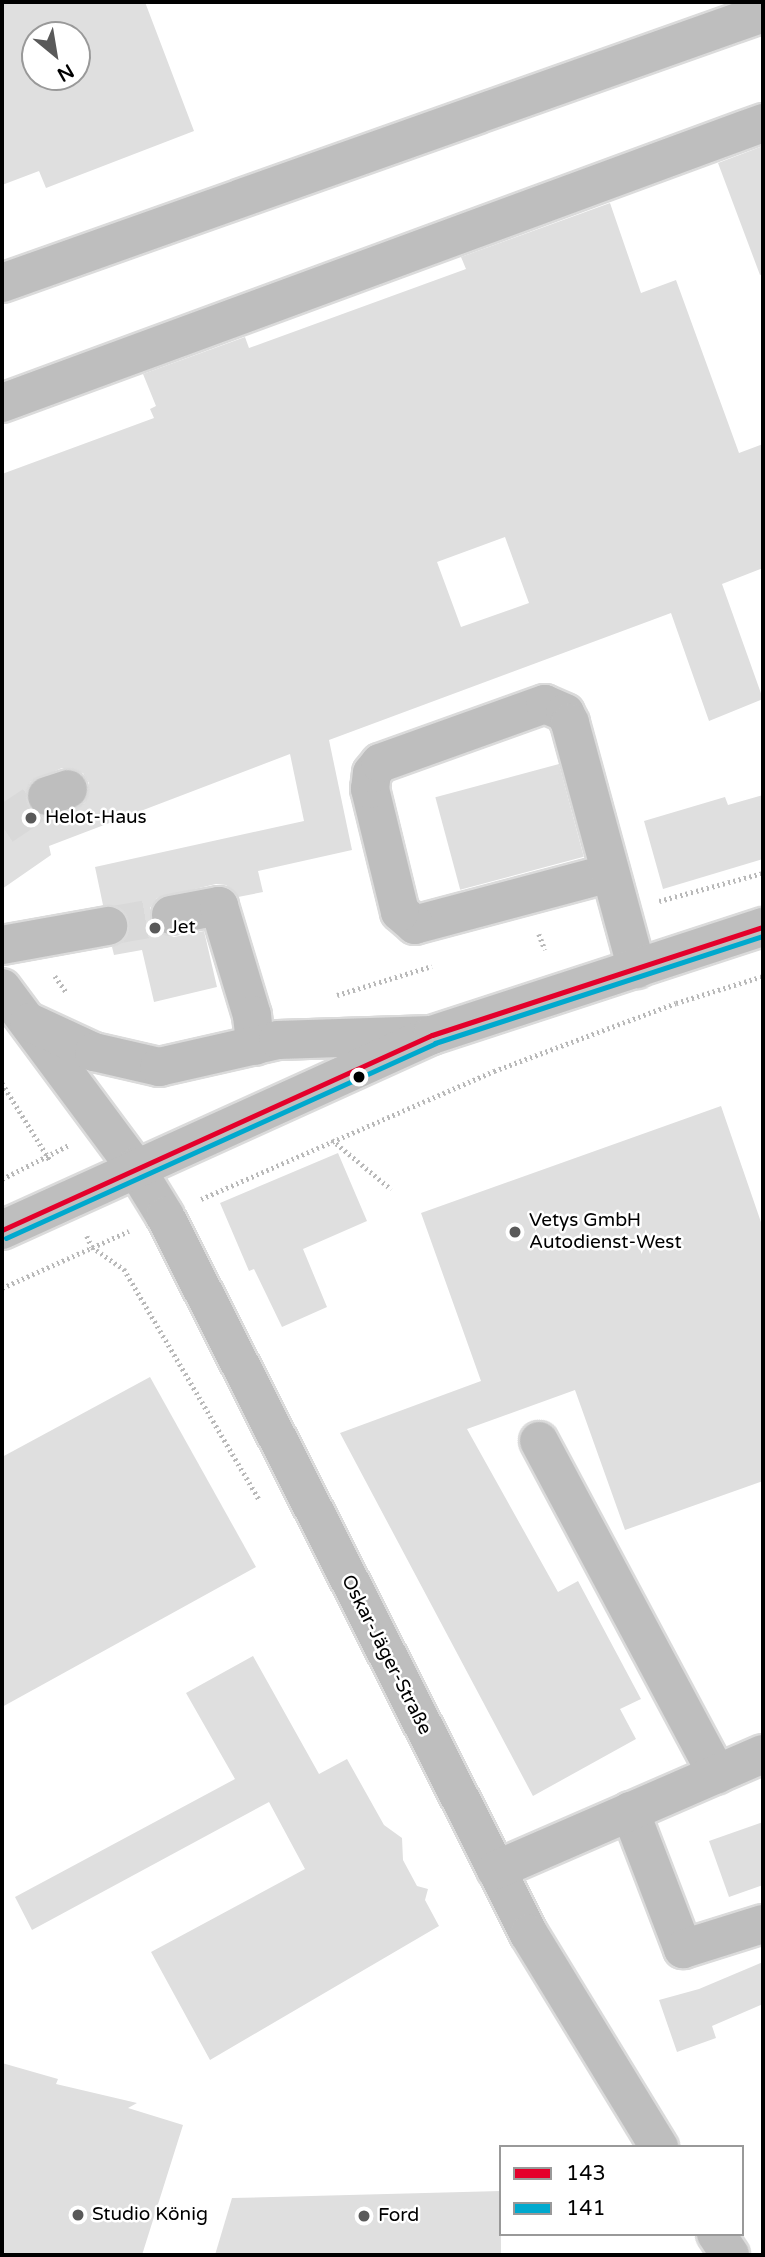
<!DOCTYPE html>
<html>
<head>
<meta charset="utf-8">
<style>
  body { margin:0 }
  #map { position:relative; width:765px; height:2257px; overflow:hidden; background:#fff; font-family:"Varela Round",sans-serif }
  div>[style] { position:absolute }
  .building>* { inset:0; background:#dfdfdf; transform-origin:0 0 }
  .minor-tunnel>* { height:38px; margin-top:-19px; transform-origin:0; background:repeating-linear-gradient(90deg,#d9d9d9 0 38px,transparent 0 57px) }
  .path>* { height:4.5px; margin-top:-2.25px; transform-origin:0; background:repeating-linear-gradient(90deg,#b9b9b9 0 2px,transparent 0 5.5px) }
  .roads { filter:drop-shadow(2px 0 #dbdbdb) drop-shadow(-2px 0 #dbdbdb) drop-shadow(0 2px #dbdbdb) drop-shadow(0 -2px #dbdbdb) }
  .minor>* { height:38px; margin:-19px; padding:0 19px; transform-origin:19px; border-radius:19px; background:#bebebe }
  .major>* { height:38px; margin:-19px; padding:0 19px; transform-origin:19px; border-radius:19px; background:#bebebe }
  .bus-1>* { height:5px; margin:-2.5px; padding:0 2.5px; transform-origin:2.5px; border-radius:2.5px; background:#e4002b }
  .bus-2>* { height:5px; margin:-2.5px; padding:0 2.5px; transform-origin:2.5px; border-radius:2.5px; background:#00a9ce }
  .dots>* { width:19px; height:19px; translate:-50% -50%; box-sizing:border-box; border:4px solid #fff; border-radius:50% }
  span { translate:-50% -50%; white-space:nowrap; text-align:center; line-height:1.15; -webkit-text-stroke:5px #fff; paint-order:stroke }
  .poi-label { font-size:19px; color:#000 }
  .left { translate:0 -50%; text-align:left }
  .street-label { font-size:19px; color:#000 }
  .frame { position:absolute; inset:0; border:4px solid #000; pointer-events:none }
  .legend { position:absolute; left:499px; top:2145px; width:245px; height:91px; box-sizing:border-box; background:#fff; border:2px solid #999; margin:0; padding:9px 12px; list-style:none; font-size:21px; color:#000 }
  .legend li { display:flex; align-items:center; gap:14px; height:35px }
  .legend b { width:35px; border:2px solid #999 }
  .north { position:absolute; left:21px; top:21px; width:70px; height:70px; box-sizing:border-box; background:#fff; border:2px solid #999; border-radius:50%; rotate:150deg; font-size:19px; font-weight:700; line-height:28px; text-align:center; color:#000 }
  .north::after { content:''; display:block; margin:auto; width:24px; height:32px; background:#595959; clip-path:polygon(50% 0,100% 100%,50% 72%,0 100%) }
</style>
</head>
<body>
<div id="map">
  <div class="building">
    <div style="clip-path:polygon(evenodd,2px 2px,145px 2px,194px 131px,46px 188px,39px 171px,2px 185px,2px 2px,35px 35px,77px 35px,77px 77px,35px 77px,35px 35px)"></div>
    <div style="clip-path:polygon(763px 146px,763px 274px,760px 275px,718px 163px)"></div>
    <div style="clip-path:polygon(evenodd,610px 203px,641px 293px,676px 280px,739px 453px,763px 444px,763px 568px,722px 584px,763px 699px,709px 721px,671px 613px,329px 740px,352px 850px,258px 871px,263px 892px,238px 897px,226px 885px,216px 884px,157px 898px,150px 908px,155px 930px,174px 937px,204px 931px,217px 987px,154px 1002px,142px 950px,114px 955px,112px 947px,128px 934px,129px 921px,116px 906px,103px 905px,95px 867px,304px 821px,290px 754px,49px 846px,51px 855px,2px 889px,2px 474px,154px 418px,150px 409px,156px 406px,143px 374px,245px 337px,249px 348px,466px 269px,461px 257px,610px 203px,505px 537px,529px 603px,461px 627px,437px 562px,505px 537px,610px 203px,62px 768px,83px 773px,89px 783px,85px 803px,54px 817px,33px 813px,26px 802px,30px 782px,62px 768px)"></div>
    <div style="left:559px;top:764px;width:96px;height:128px;rotate:75deg"></div>
    <div style="clip-path:polygon(763px 795px,763px 859px,663px 889px,644px 821px,725px 797px,728px 805px)"></div>
    <div style="clip-path:polygon(721px 1106px,763px 1228px,763px 1481px,625px 1530px,575px 1390px,467px 1429px,558px 1592px,578px 1581px,641px 1699px,620px 1709px,636px 1739px,533px 1796px,340px 1433px,481px 1381px,421px 1213px)"></div>
    <div style="clip-path:polygon(338px 1153px,367px 1221px,303px 1249px,327px 1307px,282px 1327px,254px 1269px,249px 1271px,220px 1203px)"></div>
    <div style="clip-path:polygon(150px 1377px,256px 1567px,2px 1707px,2px 1457px)"></div>
    <div style="clip-path:polygon(253px 1656px,319px 1774px,347px 1759px,384px 1825px,402px 1838px,403px 1860px,417px 1886px,428px 1889px,425px 1900px,439px 1926px,210px 2060px,151px 1952px,305px 1869px,269px 1802px,32px 1930px,15px 1897px,235px 1779px,186px 1693px)"></div>
    <div style="clip-path:polygon(763px 1822px,763px 1885px,729px 1897px,709px 1841px)"></div>
    <div style="clip-path:polygon(763px 1962px,763px 2004px,712px 2026px,716px 2038px,677px 2052px,659px 2000px,699px 1989px)"></div>
    <div style="clip-path:polygon(2px 2063px,58px 2079px,56px 2084px,137px 2103px,128px 2108px,183px 2125px,142px 2255px,2px 2255px)"></div>
    <div style="clip-path:polygon(501px 2191px,501px 2255px,215px 2255px,232px 2198px)"></div>
  </div>
  <div class="minor-tunnel">
    <div style="left:2px;top:826px;width:54px;rotate:-33.7deg"></div>
    <div style="left:108px;top:926px;width:64px;rotate:-9.9deg"></div>
  </div>
  <div class="path">
    <div style="left:659px;top:901px;width:108px;rotate:-15.1deg"></div>
    <div style="left:539px;top:934px;width:17px;rotate:69deg"></div>
    <div style="left:55px;top:976px;width:19px;rotate:55deg"></div>
    <div style="left:337px;top:995px;width:99px;rotate:-17deg"></div>
    <div style="left:2px;top:1083px;width:93px;rotate:58.2deg"></div>
    <div style="left:332px;top:1140px;width:77px;rotate:39.7deg"></div>
    <div style="left:2px;top:1179px;width:75px;rotate:-26.9deg"></div>
    <div style="left:201px;top:1199px;width:320px;rotate:-23.6deg"></div>
    <div style="left:494px;top:1071px;width:194px;rotate:-20.5deg"></div>
    <div style="left:676px;top:1003px;width:91px;rotate:-17.2deg"></div>
    <div style="left:87px;top:1236px;width:12px;rotate:66deg"></div>
    <div style="left:92px;top:1247px;width:39px;rotate:35deg"></div>
    <div style="left:124px;top:1269px;width:269px;rotate:59.6deg"></div>
    <div style="left:2px;top:1288px;width:139px;rotate:-24.2deg"></div>
  </div>
  <div class="roads">
    <div class="minor">
      <div style="left:2px;top:283px;width:807px;rotate:-19.53deg"></div>
      <div style="left:2px;top:403px;width:811px;rotate:-20.2deg"></div>
      <div style="left:47px;top:796px;width:22px;rotate:-18deg"></div>
      <div style="left:610px;top:873px;width:202px;rotate:165.1deg"></div>
      <div style="left:415px;top:925px;width:20px;rotate:-139deg"></div>
      <div style="left:400px;top:912px;width:127px;rotate:-103.7deg"></div>
      <div style="left:370px;top:789px;width:16px;rotate:-83deg"></div>
      <div style="left:372px;top:773px;width:13px;rotate:-51deg"></div>
      <div style="left:380px;top:763px;width:175px;rotate:-19.7deg"></div>
      <div style="left:545px;top:704px;width:22px;rotate:24deg"></div>
      <div style="left:565px;top:713px;width:11px;rotate:63deg"></div>
      <div style="left:570px;top:723px;width:255px;rotate:74.8deg"></div>
      <div style="left:171px;top:915px;width:49px;rotate:-10.6deg"></div>
      <div style="left:219px;top:906px;width:114px;rotate:73.2deg"></div>
      <div style="left:252px;top:1015px;width:31px;rotate:84deg"></div>
      <div style="left:2px;top:945px;width:108px;rotate:-10.2deg"></div>
      <div style="left:2px;top:988px;width:223px;rotate:53.4deg"></div>
      <div style="left:135px;top:1167px;width:57px;rotate:58.5deg"></div>
      <div style="left:165px;top:1216px;width:805px;rotate:63.12deg"></div>
      <div style="left:529px;top:1934px;width:250px;rotate:58.6deg"></div>
      <div style="left:29px;top:1022px;width:72px;rotate:24.8deg"></div>
      <div style="left:94px;top:1052px;width:67px;rotate:13deg"></div>
      <div style="left:159px;top:1067px;width:122px;rotate:-12.8deg"></div>
      <div style="left:278px;top:1040px;width:154px;rotate:-1.9deg"></div>
      <div style="left:539px;top:1441px;width:378px;rotate:61.9deg"></div>
      <div style="left:630px;top:1811px;width:148px;rotate:69deg"></div>
      <div style="left:683px;top:1949px;width:84px;rotate:-17.4deg"></div>
      <div style="left:496px;top:1870px;width:291px;rotate:-23.5deg"></div>
      <div style="left:716px;top:2234px;width:25px;rotate:56deg"></div>
    </div>
    <div class="major">
      <div style="left:2px;top:1230px;width:472px;rotate:-24.4deg"></div>
      <div style="left:432px;top:1035px;width:348px;rotate:-18.1deg"></div>
    </div>
  </div>
  <div class="bus-1">
    <div style="left:2px;top:1230px;width:472px;rotate:-24.4deg"></div>
    <div style="left:432px;top:1035px;width:348px;rotate:-18.1deg"></div>
  </div>
  <div class="bus-2">
    <div style="left:6px;top:1238px;width:471px;rotate:-24.4deg"></div>
    <div style="left:435px;top:1043px;width:345px;rotate:-18.1deg"></div>
  </div>
  <div class="dots">
    <div style="left:31px;top:818px;background:#595959"></div>
    <div style="left:155px;top:928px;background:#595959"></div>
    <div style="left:359px;top:1077px;background:#000"></div>
    <div style="left:515px;top:1232px;background:#595959"></div>
    <div style="left:78px;top:2215px;background:#595959"></div>
    <div style="left:364px;top:2216px;background:#595959"></div>
  </div>
  <div class="poi-label">
    <span class="left" style="left:45px;top:818px">Helot-Haus</span>
    <span class="left" style="left:169px;top:928px">Jet</span>
    <span class="left" style="left:529px;top:1232px">Vetys GmbH<br>Autodienst-West</span>
    <span class="left" style="left:92px;top:2215px">Studio König</span>
    <span class="left" style="left:378px;top:2216px">Ford</span>
  </div>
  <div class="street-label">
    <span style="left:386px;top:1655px;rotate:63deg">Oskar-Jäger-Straße</span>
  </div>
  <div class="frame"></div>
  <ul class="legend">
  <li><b style="height:9px;background:#e4002b"></b>143</li>
  <li><b style="height:9px;background:#00a9ce"></b>141</li>
  </ul>
  <div class="north">N</div>
</div>
</body>
</html>
